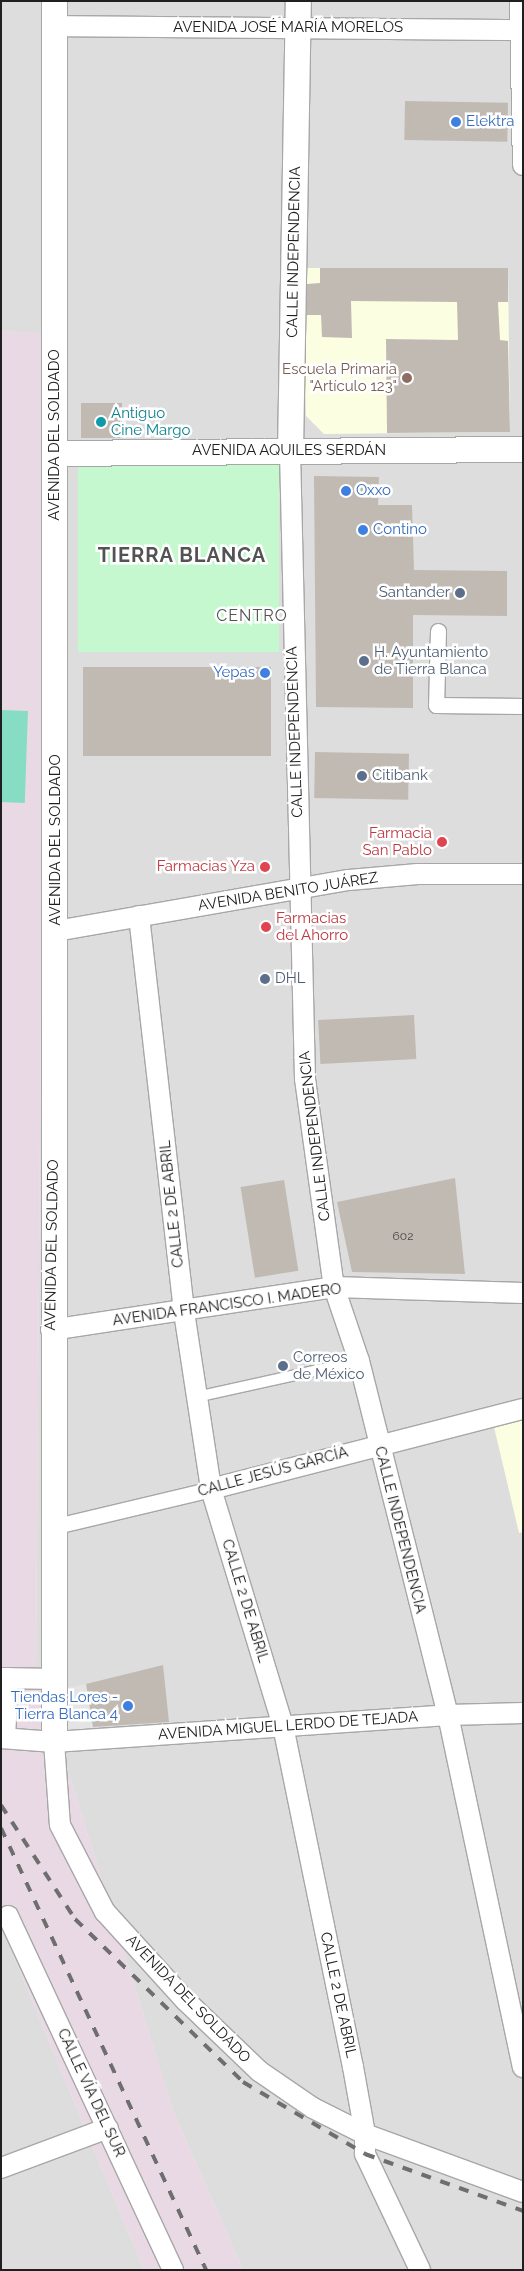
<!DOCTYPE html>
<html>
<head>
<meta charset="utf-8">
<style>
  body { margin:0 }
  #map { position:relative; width:524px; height:2271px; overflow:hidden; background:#f0eee6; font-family:Raleway,sans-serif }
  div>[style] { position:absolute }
  .residential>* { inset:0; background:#dedddd }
  .industrial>* { inset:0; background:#e9d9e4 }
  .education>* { inset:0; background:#fcfee1 }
  .park>* { inset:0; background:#c5f8ce; transform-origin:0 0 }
  .pitch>* { inset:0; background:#87ddc3; transform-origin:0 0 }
  .parking>* { inset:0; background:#e4e4e4 }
  .building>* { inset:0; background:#c1bab3; transform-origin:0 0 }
  .roads { filter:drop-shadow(1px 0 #a7a7a7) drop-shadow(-1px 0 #a7a7a7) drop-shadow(0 1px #a7a7a7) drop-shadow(0 -1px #a7a7a7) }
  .service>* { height:10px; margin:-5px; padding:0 5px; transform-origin:5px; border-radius:5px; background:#fff }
  .pedestrian>* { height:15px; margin:-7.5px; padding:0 7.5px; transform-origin:7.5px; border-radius:7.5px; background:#fff }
  .minor>* { height:20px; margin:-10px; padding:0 10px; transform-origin:10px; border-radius:10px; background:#fff }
  .tertiary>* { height:25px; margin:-12.5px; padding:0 12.5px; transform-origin:12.5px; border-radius:12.5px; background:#fff }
  .rail>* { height:4px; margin-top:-2px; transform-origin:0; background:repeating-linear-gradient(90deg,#6e6e6e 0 10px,transparent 0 20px) }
  .dots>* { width:14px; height:14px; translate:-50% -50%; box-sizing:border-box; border:2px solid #fff; border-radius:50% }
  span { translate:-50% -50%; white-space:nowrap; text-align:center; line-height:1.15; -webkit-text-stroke:5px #fff; paint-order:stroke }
  .number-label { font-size:12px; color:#484645 }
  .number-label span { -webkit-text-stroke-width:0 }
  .street-label { font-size:15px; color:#202020 }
  .shop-label { font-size:15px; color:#366cbe }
  .left { translate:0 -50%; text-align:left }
  .right { translate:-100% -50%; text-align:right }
  .education-label { font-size:15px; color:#785e54 }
  .culture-label { font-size:15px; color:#0d838f }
  .service-label { font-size:15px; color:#4e5e75 }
  .health-label { font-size:15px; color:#be3a42 }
  .neighbourhood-label { font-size:16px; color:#535353; letter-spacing:1px }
  .district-label { font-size:20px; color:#535353; font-weight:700; letter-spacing:1px }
  .frame { position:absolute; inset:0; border:2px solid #202020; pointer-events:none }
</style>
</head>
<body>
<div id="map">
  <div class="residential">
    <div style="clip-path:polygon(1px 1px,523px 1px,523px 2270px,243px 2270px,173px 2111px,36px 1667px,46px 334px,1px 331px)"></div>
    <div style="clip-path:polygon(1px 1926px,144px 2270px,1px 2270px)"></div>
  </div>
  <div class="industrial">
    <div style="clip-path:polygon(1px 331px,46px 333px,36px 1667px,173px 2111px,243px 2270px,144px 2270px,1px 1926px)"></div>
  </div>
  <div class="education">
    <div style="clip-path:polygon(303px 268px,508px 268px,510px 432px,324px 434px,306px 416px)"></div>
    <div style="clip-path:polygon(523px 1420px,523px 1532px,519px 1533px,494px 1427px)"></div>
  </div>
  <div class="park">
    <div style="left:78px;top:456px;width:201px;height:196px"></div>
  </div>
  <div class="pitch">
    <div style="left:1px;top:710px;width:27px;height:92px;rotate:2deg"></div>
  </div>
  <div class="parking">
    <div style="clip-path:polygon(86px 1684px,94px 1736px,68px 1739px,65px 1688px)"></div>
  </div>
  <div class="building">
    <div style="left:405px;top:101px;width:103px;height:39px;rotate:1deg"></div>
    <div style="clip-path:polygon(320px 268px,508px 268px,508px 302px,498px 302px,500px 340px,508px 341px,510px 432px,387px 433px,386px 339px,458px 340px,457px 302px,351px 301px,352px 338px,322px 337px,321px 315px,307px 315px,307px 284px,320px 283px)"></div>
    <div style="left:81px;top:403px;width:41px;height:35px"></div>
    <div style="clip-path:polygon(314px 476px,379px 477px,378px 505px,412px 505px,414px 570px,507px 571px,507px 616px,413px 615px,413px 708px,316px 707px)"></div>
    <div style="left:83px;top:667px;width:188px;height:89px"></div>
    <div style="left:315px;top:752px;width:94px;height:46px;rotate:1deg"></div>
    <div style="left:414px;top:1015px;width:44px;height:96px;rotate:87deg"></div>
    <div style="clip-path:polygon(455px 1178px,465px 1274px,352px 1272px,337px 1202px)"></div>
    <div style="left:284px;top:1180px;width:92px;height:44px;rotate:81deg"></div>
    <div style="clip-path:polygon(163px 1665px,169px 1722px,93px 1727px,86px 1684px)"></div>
  </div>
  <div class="roads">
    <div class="service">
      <div style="left:196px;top:1397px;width:167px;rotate:-12.5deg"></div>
    </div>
    <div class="pedestrian">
      <div style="left:438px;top:631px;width:74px;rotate:91.5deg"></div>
      <div style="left:436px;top:705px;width:87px;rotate:0.7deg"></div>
      <div style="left:52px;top:1527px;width:163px;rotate:-13.4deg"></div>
    </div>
    <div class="minor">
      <div style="left:520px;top:1px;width:164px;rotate:89deg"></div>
      <div style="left:53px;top:26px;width:470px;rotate:0.5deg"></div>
      <div style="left:290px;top:451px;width:628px;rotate:88.63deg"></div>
      <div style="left:305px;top:1079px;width:210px;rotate:82.1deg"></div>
      <div style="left:334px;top:1287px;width:78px;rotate:71.3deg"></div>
      <div style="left:359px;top:1361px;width:365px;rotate:75.9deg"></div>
      <div style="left:448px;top:1715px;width:360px;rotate:78deg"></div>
      <div style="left:139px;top:916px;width:399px;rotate:83.5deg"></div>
      <div style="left:184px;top:1312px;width:179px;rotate:81.3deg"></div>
      <div style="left:211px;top:1489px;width:248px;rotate:73.1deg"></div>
      <div style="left:283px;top:1726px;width:348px;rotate:78.4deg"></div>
      <div style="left:353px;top:2067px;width:68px;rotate:79.8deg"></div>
      <div style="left:365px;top:2134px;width:20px;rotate:90deg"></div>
      <div style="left:365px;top:2154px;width:128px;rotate:64.6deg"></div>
      <div style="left:56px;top:931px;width:297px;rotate:-9.9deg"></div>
      <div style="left:349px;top:880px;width:69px;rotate:-5deg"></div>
      <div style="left:418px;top:874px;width:105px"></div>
      <div style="left:51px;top:1330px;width:286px;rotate:-8.6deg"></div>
      <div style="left:334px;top:1287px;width:189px;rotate:1.8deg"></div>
      <div style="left:211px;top:1489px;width:322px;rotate:-14.4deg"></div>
      <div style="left:1px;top:1678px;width:54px;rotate:1.1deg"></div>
      <div style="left:1px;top:1738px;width:53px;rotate:4.3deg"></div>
      <div style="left:54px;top:1742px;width:395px;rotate:-3.9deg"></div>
      <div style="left:448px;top:1715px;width:75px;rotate:-1.5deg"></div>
      <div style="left:5px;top:1738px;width:60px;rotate:-87.1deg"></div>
      <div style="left:54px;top:1742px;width:83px;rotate:85.9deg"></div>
      <div style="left:60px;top:1825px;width:98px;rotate:62.7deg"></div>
      <div style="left:105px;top:1912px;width:119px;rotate:47.7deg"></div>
      <div style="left:185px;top:2000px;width:103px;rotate:43.8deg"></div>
      <div style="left:259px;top:2071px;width:65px;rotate:34.4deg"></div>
      <div style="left:313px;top:2108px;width:58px;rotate:26.6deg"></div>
      <div style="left:365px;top:2134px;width:168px;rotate:20.2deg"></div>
      <div style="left:8px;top:1916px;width:391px;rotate:65deg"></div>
      <div style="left:1px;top:2168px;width:114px;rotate:-20.5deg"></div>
    </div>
    <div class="tertiary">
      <div style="left:54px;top:1px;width:1741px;rotate:90deg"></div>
      <div style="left:290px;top:451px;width:450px;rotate:-89deg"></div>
      <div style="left:55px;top:453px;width:468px;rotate:-0.5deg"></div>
    </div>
  </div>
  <div class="rail">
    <div style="left:1px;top:1805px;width:136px;rotate:57deg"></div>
    <div style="left:75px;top:1919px;width:234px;rotate:44.1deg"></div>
    <div style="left:243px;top:2082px;width:142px;rotate:30.5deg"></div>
    <div style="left:365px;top:2154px;width:168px;rotate:19.8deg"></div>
    <div style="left:1px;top:1828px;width:487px;rotate:65.1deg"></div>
  </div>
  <div class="dots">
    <div style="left:456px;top:122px;background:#3f7fe0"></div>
    <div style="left:407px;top:378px;background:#8d6e63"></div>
    <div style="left:101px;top:422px;background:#0f9aa8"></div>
    <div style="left:346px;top:491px;background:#3f7fe0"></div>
    <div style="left:363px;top:530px;background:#3f7fe0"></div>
    <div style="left:460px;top:593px;background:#5c6f8a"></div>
    <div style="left:364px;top:661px;background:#5c6f8a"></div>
    <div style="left:265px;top:673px;background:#3f7fe0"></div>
    <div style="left:362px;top:776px;background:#5c6f8a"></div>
    <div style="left:442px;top:842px;background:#e0444e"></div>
    <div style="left:265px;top:867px;background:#e0444e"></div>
    <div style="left:266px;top:927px;background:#e0444e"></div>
    <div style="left:265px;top:979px;background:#5c6f8a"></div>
    <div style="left:283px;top:1366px;background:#5c6f8a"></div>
    <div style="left:128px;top:1706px;background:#3f7fe0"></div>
  </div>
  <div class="number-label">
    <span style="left:403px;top:1237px">602</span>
  </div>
  <div class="street-label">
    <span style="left:288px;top:28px">AVENIDA JOSÉ MARÍA MORELOS</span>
    <span style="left:294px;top:252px;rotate:-89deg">CALLE INDEPENDENCIA</span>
    <span style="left:55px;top:435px;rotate:-90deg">AVENIDA DEL SOLDADO</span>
    <span style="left:289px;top:451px">AVENIDA AQUILES SERDÁN</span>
    <span style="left:295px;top:732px;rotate:-92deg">CALLE INDEPENDENCIA</span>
    <span style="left:56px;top:840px;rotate:-90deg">AVENIDA DEL SOLDADO</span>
    <span style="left:288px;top:892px;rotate:-9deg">AVENIDA BENITO JUÁREZ</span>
    <span style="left:315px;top:1136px;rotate:-97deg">CALLE INDEPENDENCIA</span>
    <span style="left:172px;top:1204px;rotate:-96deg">CALLE 2 DE ABRIL</span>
    <span style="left:52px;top:1245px;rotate:-89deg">AVENIDA DEL SOLDADO</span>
    <span style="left:227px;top:1305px;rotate:-8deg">AVENIDA FRANCISCO I. MADERO</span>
    <span style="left:273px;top:1472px;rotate:-15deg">CALLE JESÚS GARCÍA</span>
    <span style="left:400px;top:1530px;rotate:76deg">CALLE INDEPENDENCIA</span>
    <span style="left:245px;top:1601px;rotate:73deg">CALLE 2 DE ABRIL</span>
    <span style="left:288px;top:1726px;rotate:-4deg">AVENIDA MIGUEL LERDO DE TEJADA</span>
    <span style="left:338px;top:1995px;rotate:78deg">CALLE 2 DE ABRIL</span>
    <span style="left:188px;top:1999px;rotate:46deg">AVENIDA DEL SOLDADO</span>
    <span style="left:91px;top:2093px;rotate:65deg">CALLE VÍA DEL SUR</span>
  </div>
  <div class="shop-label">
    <span class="left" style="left:466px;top:122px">Elektra</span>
    <span class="left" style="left:356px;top:491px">Oxxo</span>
    <span class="left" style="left:373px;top:530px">Contino</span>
    <span class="right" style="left:255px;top:673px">Yepas</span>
    <span class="right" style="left:118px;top:1706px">Tiendas Lores -<br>Tierra Blanca 4</span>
  </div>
  <div class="education-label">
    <span class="right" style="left:397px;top:378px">Escuela Primaria<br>"Artículo 123"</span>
  </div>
  <div class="culture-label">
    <span class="left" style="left:111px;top:422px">Antiguo<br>Cine Margo</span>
  </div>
  <div class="service-label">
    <span class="right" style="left:450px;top:593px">Santander</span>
    <span class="left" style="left:374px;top:661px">H. Ayuntamiento<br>de Tierra Blanca</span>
    <span class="left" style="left:372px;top:776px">Citibank</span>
    <span class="left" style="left:275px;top:979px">DHL</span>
    <span class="left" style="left:293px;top:1366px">Correos<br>de México</span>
  </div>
  <div class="health-label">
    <span class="right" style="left:432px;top:842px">Farmacia<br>San Pablo</span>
    <span class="right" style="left:255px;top:867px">Farmacias Yza</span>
    <span class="left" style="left:276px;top:927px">Farmacias<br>del Ahorro</span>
  </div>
  <div class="neighbourhood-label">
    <span style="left:252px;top:616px">CENTRO</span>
  </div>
  <div class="district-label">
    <span style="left:182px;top:555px">TIERRA BLANCA</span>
  </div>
  <div class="frame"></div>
</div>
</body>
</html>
